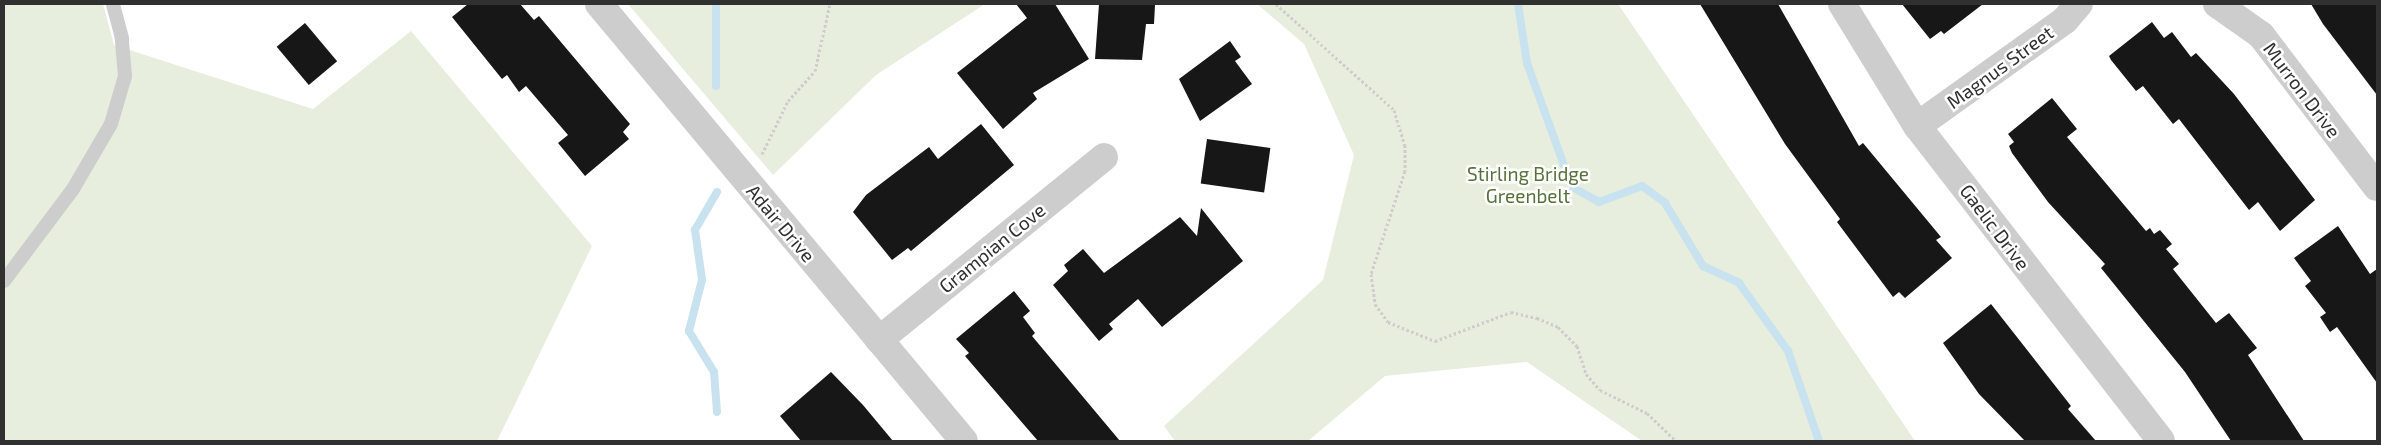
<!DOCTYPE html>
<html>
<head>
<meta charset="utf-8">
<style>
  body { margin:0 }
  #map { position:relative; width:2381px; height:445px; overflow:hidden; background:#fff; font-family:"Exo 2",sans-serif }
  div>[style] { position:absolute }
  .green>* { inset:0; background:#e7eedd }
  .stream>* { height:8px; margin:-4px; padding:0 4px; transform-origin:4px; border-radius:4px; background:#c8e2f0 }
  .building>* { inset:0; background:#171717; transform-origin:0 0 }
  .path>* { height:3px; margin-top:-1.5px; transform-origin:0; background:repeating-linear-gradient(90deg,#cdcdcd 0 2.5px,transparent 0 5px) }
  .service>* { height:14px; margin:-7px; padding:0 7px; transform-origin:7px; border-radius:7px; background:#cdcdcd }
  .minor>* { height:28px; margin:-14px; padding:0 14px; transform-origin:14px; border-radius:14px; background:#cdcdcd }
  span { translate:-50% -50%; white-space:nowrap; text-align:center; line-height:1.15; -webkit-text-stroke:5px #fff; paint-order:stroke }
  .street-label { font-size:19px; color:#303030 }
  .park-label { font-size:19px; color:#567139 }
  .frame { position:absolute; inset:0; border:5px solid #303030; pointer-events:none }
</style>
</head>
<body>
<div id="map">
  <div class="green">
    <div style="clip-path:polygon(4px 4px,103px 4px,114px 45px,313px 109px,411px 31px,592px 246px,497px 441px,4px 441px)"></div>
    <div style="clip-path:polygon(628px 4px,985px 4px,876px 75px,773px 175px)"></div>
    <div style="clip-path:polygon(1257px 4px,1618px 4px,1915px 441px,1642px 441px,1527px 362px,1385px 376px,1308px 441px,1175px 441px,1164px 426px,1323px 280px,1354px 155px,1304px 44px)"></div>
  </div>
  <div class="stream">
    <div style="left:1518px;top:4px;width:60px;rotate:81.3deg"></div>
    <div style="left:1527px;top:63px;width:132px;rotate:70.1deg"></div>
    <div style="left:1572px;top:187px;width:31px;rotate:29deg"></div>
    <div style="left:1599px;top:202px;width:46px;rotate:-20.4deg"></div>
    <div style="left:1642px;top:186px;width:29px;rotate:36deg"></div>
    <div style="left:1665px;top:203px;width:74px;rotate:58.9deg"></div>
    <div style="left:1703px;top:266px;width:40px;rotate:25deg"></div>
    <div style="left:1739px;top:283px;width:84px;rotate:54.2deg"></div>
    <div style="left:1788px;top:351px;width:95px;rotate:71deg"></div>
    <div style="left:716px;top:86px;width:82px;rotate:-90deg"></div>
    <div style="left:717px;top:192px;width:44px;rotate:120.1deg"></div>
    <div style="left:695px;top:230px;width:50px;rotate:82deg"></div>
    <div style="left:702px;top:280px;width:53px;rotate:104.3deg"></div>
    <div style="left:689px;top:331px;width:48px;rotate:58.6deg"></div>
    <div style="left:714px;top:372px;width:40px;rotate:85.7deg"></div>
  </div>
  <div class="building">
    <div style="clip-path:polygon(468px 4px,520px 4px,534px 20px,539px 16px,630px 124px,623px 132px,629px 139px,585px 176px,558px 143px,568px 135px,526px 86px,519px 92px,507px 75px,502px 79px,452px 17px)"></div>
    <div style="clip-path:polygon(1016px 4px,1055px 4px,1089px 59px,1033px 93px,1037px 99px,1003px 129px,957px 73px,1027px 18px)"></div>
    <div style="clip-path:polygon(1099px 4px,1155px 5px,1154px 24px,1146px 24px,1142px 60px,1095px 59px)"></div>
    <div style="clip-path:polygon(1700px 4px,1778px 4px,1859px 146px,1863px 143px,1941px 237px,1936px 240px,1952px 258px,1905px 298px,1899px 292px,1893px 297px,1837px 222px,1840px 219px,1785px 144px)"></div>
    <div style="clip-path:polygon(1902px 4px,1983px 4px,1944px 34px,1941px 31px,1930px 39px)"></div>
    <div style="clip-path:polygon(2311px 4px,2377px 4px,2377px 95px,2323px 24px)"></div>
    <div style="clip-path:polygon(2152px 22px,2164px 38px,2172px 32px,2191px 57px,2196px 53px,2234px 94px,2315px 200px,2280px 231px,2258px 202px,2249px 210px,2179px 119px,2173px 124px,2143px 86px,2136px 91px,2111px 60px,2109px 56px)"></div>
    <div style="left:305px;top:23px;width:50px;height:37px;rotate:50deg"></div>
    <div style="clip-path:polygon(1230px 41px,1241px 57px,1235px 61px,1252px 84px,1200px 121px,1179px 79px)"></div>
    <div style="clip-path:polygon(2052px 98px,2077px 129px,2067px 137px,2146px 231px,2150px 228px,2154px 234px,2160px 230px,2172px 244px,2166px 249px,2179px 264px,2173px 269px,2216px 323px,2229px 313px,2257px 348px,2248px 355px,2304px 441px,2231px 441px,2185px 372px,2101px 268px,2105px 264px,2048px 202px,2012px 153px,2009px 146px,2014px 142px,2008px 134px)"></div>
    <div style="clip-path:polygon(981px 124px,1014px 165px,911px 251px,908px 248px,892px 260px,853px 212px,866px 195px,929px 147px,938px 159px)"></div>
    <div style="left:1207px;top:139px;width:64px;height:45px;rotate:8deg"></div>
    <div style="clip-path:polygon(1201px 208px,1243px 261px,1162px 327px,1138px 299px,1109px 324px,1113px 329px,1099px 341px,1053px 285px,1068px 271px,1064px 265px,1083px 249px,1104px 273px,1180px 217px,1197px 236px)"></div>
    <div style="clip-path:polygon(2338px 226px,2370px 274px,2377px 269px,2377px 383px,2337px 327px,2330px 332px,2320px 317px,2326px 313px,2305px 286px,2311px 281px,2294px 258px)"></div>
    <div style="clip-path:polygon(1014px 291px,1030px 311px,1023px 317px,1035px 333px,1032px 336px,1120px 441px,1038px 441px,965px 356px,969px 353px,956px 339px)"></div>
    <div style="clip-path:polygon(1991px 304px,2071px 406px,2068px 409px,2096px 441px,2025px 441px,1979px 394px,1943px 343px)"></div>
    <div style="clip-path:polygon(831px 372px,863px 405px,893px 441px,801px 441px,780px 416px)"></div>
  </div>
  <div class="path">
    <div style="left:1276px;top:4px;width:159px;rotate:41.9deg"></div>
    <div style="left:1394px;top:110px;width:37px;rotate:73deg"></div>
    <div style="left:1405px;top:145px;width:26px;rotate:90deg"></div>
    <div style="left:1405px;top:171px;width:108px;rotate:108.3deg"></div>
    <div style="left:1371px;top:274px;width:30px;rotate:82deg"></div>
    <div style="left:1375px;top:304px;width:22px;rotate:54deg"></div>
    <div style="left:1388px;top:322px;width:51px;rotate:22deg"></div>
    <div style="left:1435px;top:341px;width:81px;rotate:-20.9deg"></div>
    <div style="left:1511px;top:312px;width:27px;rotate:13deg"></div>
    <div style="left:1537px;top:318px;width:23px;rotate:23deg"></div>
    <div style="left:1558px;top:327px;width:27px;rotate:45deg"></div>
    <div style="left:1577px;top:346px;width:29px;rotate:72deg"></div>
    <div style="left:1586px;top:374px;width:21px;rotate:49deg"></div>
    <div style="left:1600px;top:390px;width:52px;rotate:26.1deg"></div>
    <div style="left:1647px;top:413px;width:40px;rotate:44deg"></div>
    <div style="left:762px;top:154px;width:59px;rotate:-63.9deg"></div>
    <div style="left:788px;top:101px;width:40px;rotate:-48deg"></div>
    <div style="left:815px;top:71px;width:69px;rotate:-77.4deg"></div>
  </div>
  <div class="service">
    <div style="left:4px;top:281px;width:115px;rotate:-53.1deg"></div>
    <div style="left:73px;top:189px;width:75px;rotate:-59.7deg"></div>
    <div style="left:111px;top:124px;width:50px;rotate:-73.7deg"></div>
    <div style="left:125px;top:76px;width:38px;rotate:-95deg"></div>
    <div style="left:122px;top:38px;width:35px;rotate:-105deg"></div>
  </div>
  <div class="minor">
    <div style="left:599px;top:4px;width:569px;rotate:50.13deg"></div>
    <div style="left:1842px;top:4px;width:143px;rotate:58.4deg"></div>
    <div style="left:1917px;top:126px;width:398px;rotate:52.2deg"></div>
    <div style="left:2217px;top:4px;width:54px;rotate:35.2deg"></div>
    <div style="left:2261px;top:35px;width:191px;rotate:52.7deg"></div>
    <div style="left:1917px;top:126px;width:182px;rotate:-35.6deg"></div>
    <div style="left:2065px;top:20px;width:21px;rotate:-49deg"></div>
    <div style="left:879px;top:340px;width:290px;rotate:-39.1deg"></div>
  </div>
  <div class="street-label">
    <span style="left:2000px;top:67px;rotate:-36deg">Magnus Street</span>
    <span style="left:2302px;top:90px;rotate:53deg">Murron Drive</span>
    <span style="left:781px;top:223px;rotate:50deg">Adair Drive</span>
    <span style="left:1995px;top:227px;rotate:53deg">Gaelic Drive</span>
    <span style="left:992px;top:248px;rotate:-39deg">Grampian Cove</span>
  </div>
  <div class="park-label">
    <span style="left:1528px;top:185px">Stirling Bridge<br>Greenbelt</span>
  </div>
  <div class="frame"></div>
</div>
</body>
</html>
